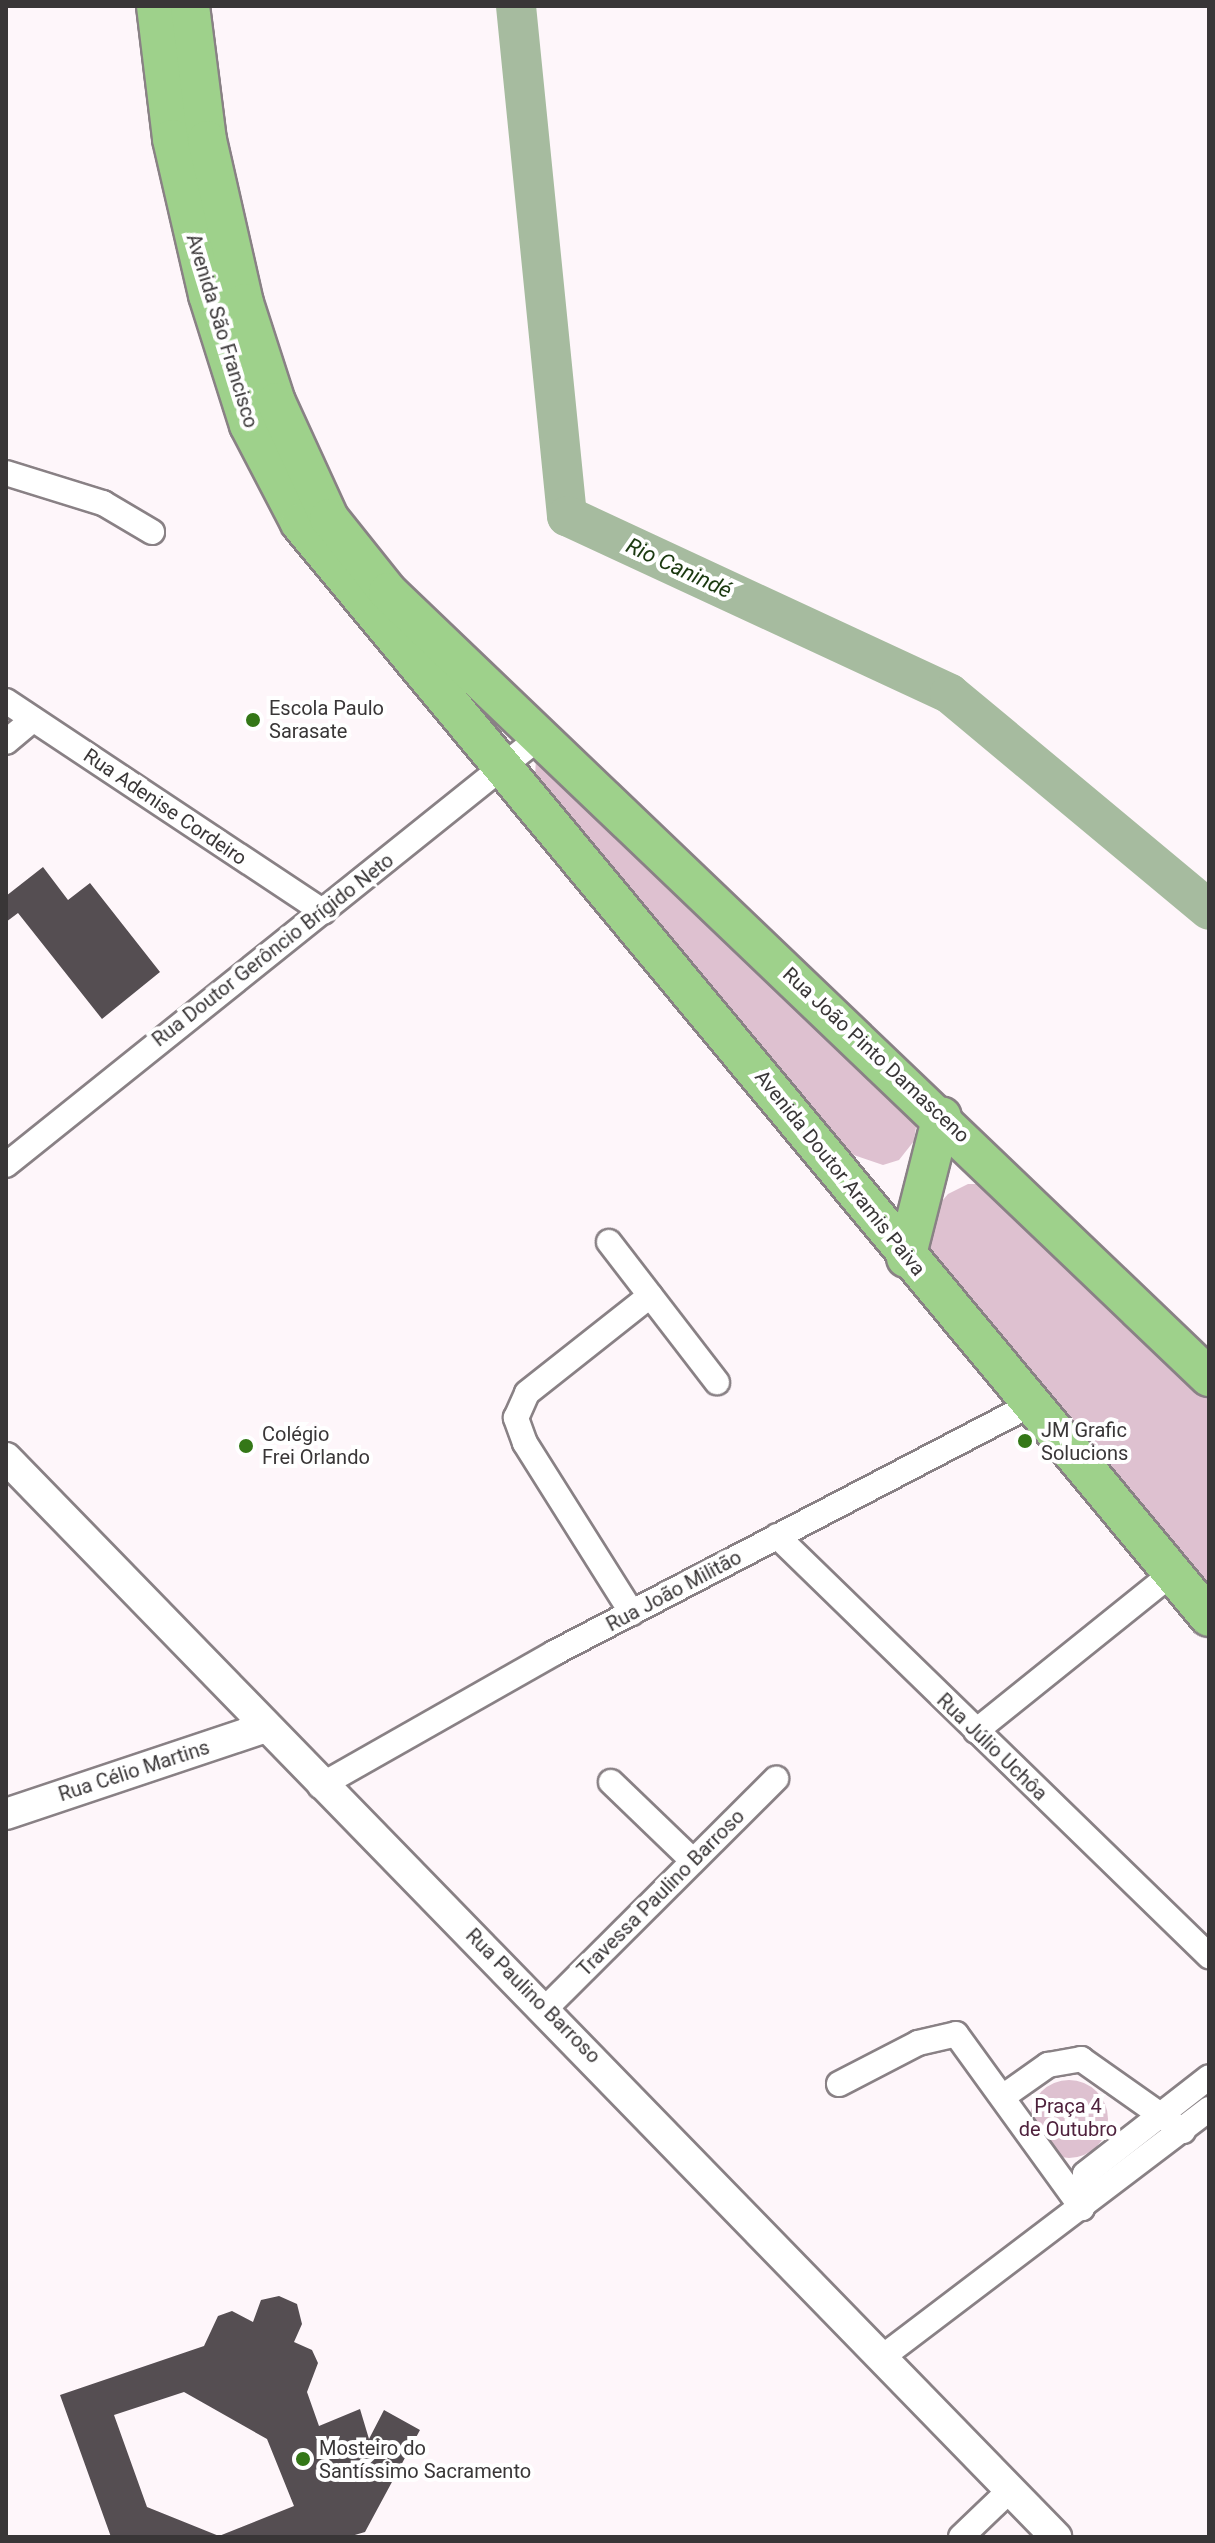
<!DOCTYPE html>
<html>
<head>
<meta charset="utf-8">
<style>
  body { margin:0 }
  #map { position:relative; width:1215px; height:2543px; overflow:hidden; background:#fef6fa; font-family:Roboto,sans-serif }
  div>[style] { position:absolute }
  .green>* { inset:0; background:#dec1d0 }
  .round { border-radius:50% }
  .river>* { height:40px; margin:-20px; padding:0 20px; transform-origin:20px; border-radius:20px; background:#a6bb9f }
  .building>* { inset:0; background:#554e52 }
  .roads { filter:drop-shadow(2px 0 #898185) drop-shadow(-2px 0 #898185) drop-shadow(0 2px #898185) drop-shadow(0 -2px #898185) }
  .minor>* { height:24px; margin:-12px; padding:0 12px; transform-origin:12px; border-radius:12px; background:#fff }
  .tertiary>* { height:30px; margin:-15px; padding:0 15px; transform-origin:15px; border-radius:15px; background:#fff }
  .primary>* { height:38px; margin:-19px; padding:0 19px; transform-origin:19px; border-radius:19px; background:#9ed18b }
  .dots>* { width:22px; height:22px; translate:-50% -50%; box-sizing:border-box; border:4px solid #fff; border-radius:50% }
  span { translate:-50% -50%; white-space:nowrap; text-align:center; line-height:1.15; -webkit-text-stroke:8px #fff; paint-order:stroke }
  .street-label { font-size:20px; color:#393637 }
  .poi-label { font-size:20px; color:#393637 }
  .left { translate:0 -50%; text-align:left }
  .park-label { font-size:20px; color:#4f223d }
  .water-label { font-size:22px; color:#1b3910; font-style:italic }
  .frame { position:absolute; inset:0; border:8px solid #393637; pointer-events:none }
</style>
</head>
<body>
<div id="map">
  <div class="green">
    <div style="clip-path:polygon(536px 758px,917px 1120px,914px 1141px,899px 1160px,883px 1165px,839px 1150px,535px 777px)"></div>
    <div style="clip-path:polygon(968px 1184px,991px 1184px,1209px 1394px,1209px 1592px,929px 1251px,925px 1231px,931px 1214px,948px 1194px)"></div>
    <div class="round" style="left:1030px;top:2080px;width:78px;height:78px"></div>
  </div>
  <div class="river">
    <div style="left:516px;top:6px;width:513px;rotate:84.29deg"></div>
    <div style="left:567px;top:516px;width:422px;rotate:24.9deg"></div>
    <div style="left:950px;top:694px;width:337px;rotate:39.8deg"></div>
  </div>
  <div class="building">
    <div style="clip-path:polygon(43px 867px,68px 900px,90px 883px,160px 972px,102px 1019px,18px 913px,6px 922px,6px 896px)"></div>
    <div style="clip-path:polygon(evenodd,279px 2296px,297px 2304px,302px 2324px,294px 2342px,312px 2350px,318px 2363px,307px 2392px,319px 2426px,360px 2409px,369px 2439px,384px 2410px,420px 2430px,365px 2532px,348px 2537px,111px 2537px,60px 2395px,204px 2346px,218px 2316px,232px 2311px,253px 2322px,261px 2300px,279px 2296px,184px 2392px,267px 2439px,294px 2506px,219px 2536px,147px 2507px,114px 2415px,184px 2392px)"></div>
  </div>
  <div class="roads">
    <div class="minor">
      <div style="left:6px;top:473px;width:102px;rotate:17.2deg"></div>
      <div style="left:103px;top:503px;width:57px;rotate:30.6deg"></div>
      <div style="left:6px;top:701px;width:381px;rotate:33.6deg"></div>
      <div style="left:6px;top:742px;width:35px;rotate:-40deg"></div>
      <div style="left:6px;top:1165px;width:686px;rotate:-38.73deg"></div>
      <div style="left:609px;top:1242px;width:177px;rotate:52.4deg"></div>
      <div style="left:777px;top:1536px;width:603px;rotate:44.19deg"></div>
      <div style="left:632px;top:1613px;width:201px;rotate:-122.2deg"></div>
      <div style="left:525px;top:1443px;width:27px;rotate:-110deg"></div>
      <div style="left:516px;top:1418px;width:27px;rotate:-66deg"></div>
      <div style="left:527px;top:1393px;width:157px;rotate:-38.3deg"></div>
      <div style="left:976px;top:1731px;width:254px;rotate:-38.8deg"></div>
      <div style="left:611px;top:1782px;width:112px;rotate:43.9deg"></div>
      <div style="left:320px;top:1786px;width:269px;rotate:-29.6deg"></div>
      <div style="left:554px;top:1653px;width:539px;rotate:-27.52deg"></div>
      <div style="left:546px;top:2008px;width:325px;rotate:-44.9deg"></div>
      <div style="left:839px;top:2084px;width:89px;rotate:-27.4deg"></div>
      <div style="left:918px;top:2043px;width:39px;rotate:-13deg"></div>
      <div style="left:956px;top:2034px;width:215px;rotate:54.1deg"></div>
      <div style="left:1004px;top:2096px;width:54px;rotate:-35.2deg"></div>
      <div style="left:1048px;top:2065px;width:34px;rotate:-10deg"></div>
      <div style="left:1081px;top:2059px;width:125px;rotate:35.2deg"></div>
      <div style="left:1082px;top:2208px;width:34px;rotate:-85deg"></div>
      <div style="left:1085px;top:2174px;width:157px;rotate:-38deg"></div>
      <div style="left:885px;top:2355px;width:407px;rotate:-37.2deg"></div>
      <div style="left:961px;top:2537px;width:69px;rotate:-43.8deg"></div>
    </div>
    <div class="tertiary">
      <div style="left:6px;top:1458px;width:1506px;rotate:45.78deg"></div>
      <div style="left:6px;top:1814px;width:271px;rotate:-18.5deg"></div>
    </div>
    <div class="primary">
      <div style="left:156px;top:6px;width:134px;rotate:83.1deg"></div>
      <div style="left:172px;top:139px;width:160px;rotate:77deg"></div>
      <div style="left:208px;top:295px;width:136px;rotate:72.5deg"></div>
      <div style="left:249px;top:425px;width:110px;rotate:62.5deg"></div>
      <div style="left:300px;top:523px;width:1422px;rotate:50.28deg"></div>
      <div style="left:190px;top:6px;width:135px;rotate:82.8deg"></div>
      <div style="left:207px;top:140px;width:167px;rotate:77.2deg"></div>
      <div style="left:244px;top:303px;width:104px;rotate:72.1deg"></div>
      <div style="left:276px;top:402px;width:128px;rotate:65.4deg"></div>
      <div style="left:329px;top:518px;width:95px;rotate:51.4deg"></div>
      <div style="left:388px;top:592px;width:1136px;rotate:43.72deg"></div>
      <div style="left:906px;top:1258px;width:146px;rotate:-75.8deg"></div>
    </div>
  </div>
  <div class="dots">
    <div style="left:253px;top:720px;background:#347717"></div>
    <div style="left:1025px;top:1441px;background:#347717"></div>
    <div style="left:246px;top:1446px;background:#347717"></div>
    <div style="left:303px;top:2459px;background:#347717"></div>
  </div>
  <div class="street-label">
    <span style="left:222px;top:331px;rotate:73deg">Avenida São Francisco</span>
    <span style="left:165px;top:807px;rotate:34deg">Rua Adenise Cordeiro</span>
    <span style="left:273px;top:950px;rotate:-38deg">Rua Doutor Gerôncio Brígido Neto</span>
    <span style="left:876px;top:1055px;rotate:43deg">Rua João Pinto Damasceno</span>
    <span style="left:840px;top:1173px;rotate:51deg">Avenida Doutor Aramis Paiva</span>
    <span style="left:674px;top:1591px;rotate:-28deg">Rua João Militão</span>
    <span style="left:992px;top:1747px;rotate:44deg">Rua Júlio Uchôa</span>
    <span style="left:134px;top:1771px;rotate:-18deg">Rua Célio Martins</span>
    <span style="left:661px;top:1893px;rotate:-45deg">Travessa Paulino Barroso</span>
    <span style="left:533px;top:1996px;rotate:45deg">Rua Paulino Barroso</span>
  </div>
  <div class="poi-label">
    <span class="left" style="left:269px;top:720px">Escola Paulo<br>Sarasate</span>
    <span class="left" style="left:1041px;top:1442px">JM Grafic<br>Solucions</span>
    <span class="left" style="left:262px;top:1446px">Colégio<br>Frei Orlando</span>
    <span class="left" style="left:319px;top:2460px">Mosteiro do<br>Santíssimo Sacramento</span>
  </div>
  <div class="park-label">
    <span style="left:1068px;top:2118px">Praça 4<br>de Outubro</span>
  </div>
  <div class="water-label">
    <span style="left:679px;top:568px;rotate:25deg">Rio Canindé</span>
  </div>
  <div class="frame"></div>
</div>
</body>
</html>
